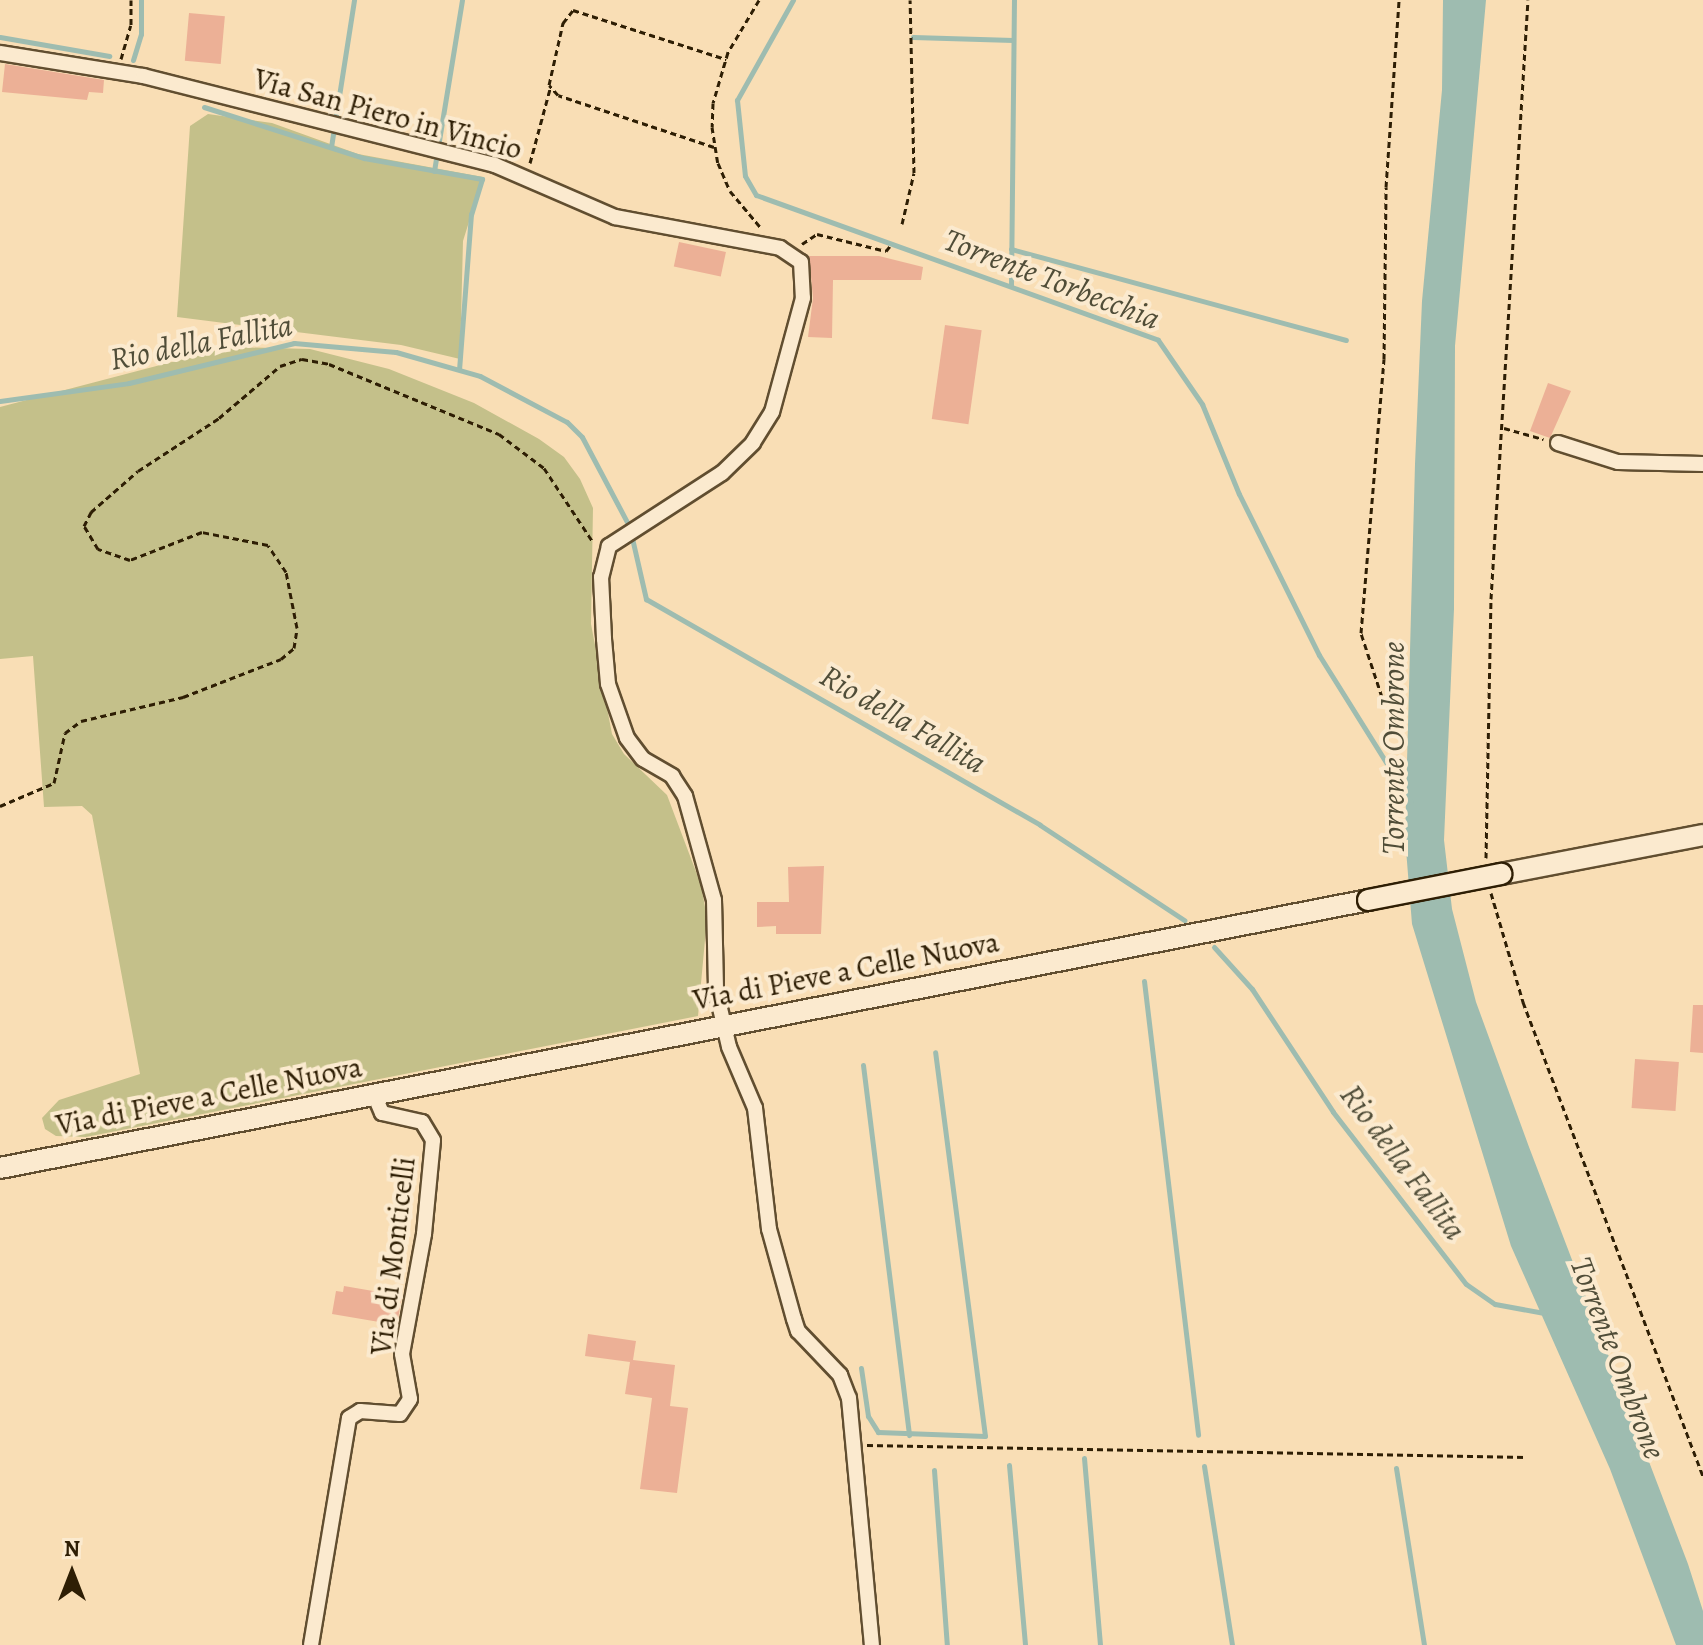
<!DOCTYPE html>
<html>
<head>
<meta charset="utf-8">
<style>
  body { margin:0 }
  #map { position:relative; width:1703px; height:1645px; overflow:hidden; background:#f9deb5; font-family:Alegreya,serif }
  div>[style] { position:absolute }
  .green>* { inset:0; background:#c4c08a }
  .water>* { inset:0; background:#9ebcb0 }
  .stream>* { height:5px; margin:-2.5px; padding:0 2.5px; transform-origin:2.5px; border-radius:2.5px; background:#9ebcb0 }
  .building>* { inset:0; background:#ecb096; transform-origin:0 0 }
  .path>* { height:3px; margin-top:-1.5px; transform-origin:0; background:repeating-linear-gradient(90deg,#2e1e04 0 6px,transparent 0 10px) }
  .roads { filter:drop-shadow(2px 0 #614e30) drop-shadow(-2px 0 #614e30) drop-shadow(0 2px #614e30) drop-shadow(0 -2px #614e30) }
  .street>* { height:14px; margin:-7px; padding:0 7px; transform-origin:7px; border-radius:7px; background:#fbeacf }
  .secondary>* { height:20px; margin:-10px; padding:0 10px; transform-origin:10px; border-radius:10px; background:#fbeacf }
  .bridges { filter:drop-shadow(2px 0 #2e1e04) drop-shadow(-2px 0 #2e1e04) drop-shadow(0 2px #2e1e04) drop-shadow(0 -2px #2e1e04) }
  .secondary-bridge>* { height:20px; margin:-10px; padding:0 10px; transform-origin:10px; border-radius:10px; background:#fbeacf }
  span { translate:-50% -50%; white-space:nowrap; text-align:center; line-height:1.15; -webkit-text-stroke:8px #fbeacf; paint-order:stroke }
  .street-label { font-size:30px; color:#2e1e04 }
  .water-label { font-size:32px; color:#504d38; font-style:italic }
  .north { position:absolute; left:32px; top:1533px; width:80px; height:80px; -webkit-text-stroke:6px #fbeacf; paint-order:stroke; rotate:0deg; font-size:22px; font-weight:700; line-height:32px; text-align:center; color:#2e1e04 }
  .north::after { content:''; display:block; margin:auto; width:28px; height:36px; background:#2e1e04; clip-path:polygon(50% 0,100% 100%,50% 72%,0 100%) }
</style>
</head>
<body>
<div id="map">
  <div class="green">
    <div style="clip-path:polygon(208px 114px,272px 123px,358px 154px,483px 177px,463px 241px,460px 359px,401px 345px,177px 317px,190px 126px)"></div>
    <div style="clip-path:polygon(229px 347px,310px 349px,389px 369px,474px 403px,539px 439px,564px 457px,580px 479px,593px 508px,591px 624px,612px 734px,624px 754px,667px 795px,701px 885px,707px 918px,698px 1016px,86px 1137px,56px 1136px,45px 1129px,42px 1118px,59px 1100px,140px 1074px,92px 815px,82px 806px,44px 807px,33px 656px,0 659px,0 407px)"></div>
  </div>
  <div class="water">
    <div style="clip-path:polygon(1443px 0,1486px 0,1455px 346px,1454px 609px,1444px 840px,1452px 909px,1476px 1002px,1529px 1147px,1688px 1564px,1703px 1611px,1703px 1645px,1676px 1645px,1610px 1469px,1511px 1246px,1412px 924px,1405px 837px,1415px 464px,1422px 301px,1442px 90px)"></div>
  </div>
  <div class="stream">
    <div style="left:793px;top:0;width:115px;rotate:119.2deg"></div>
    <div style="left:737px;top:100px;width:76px;rotate:84deg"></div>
    <div style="left:745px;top:176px;width:22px;rotate:60deg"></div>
    <div style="left:756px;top:195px;width:427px;rotate:19.8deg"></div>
    <div style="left:1158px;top:340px;width:78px;rotate:55.5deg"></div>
    <div style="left:1202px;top:404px;width:97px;rotate:67.7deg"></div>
    <div style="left:1239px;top:494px;width:180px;rotate:63.6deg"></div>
    <div style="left:1319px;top:655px;width:173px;rotate:58deg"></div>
    <div style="left:0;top:37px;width:111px;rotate:9.9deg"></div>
    <div style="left:913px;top:37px;width:100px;rotate:1.7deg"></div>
    <div style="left:133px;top:60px;width:27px;rotate:-73deg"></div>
    <div style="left:141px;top:34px;width:34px;rotate:-90deg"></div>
    <div style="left:204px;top:107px;width:168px;rotate:17.7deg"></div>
    <div style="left:364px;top:158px;width:120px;rotate:10.1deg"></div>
    <div style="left:482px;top:179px;width:37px;rotate:107deg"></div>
    <div style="left:471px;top:214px;width:155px;rotate:94.4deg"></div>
    <div style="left:331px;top:147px;width:149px;rotate:-81.1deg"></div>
    <div style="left:434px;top:171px;width:173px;rotate:-80.7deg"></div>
    <div style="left:1011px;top:249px;width:347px;rotate:15.2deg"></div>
    <div style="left:1011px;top:285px;width:285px;rotate:-89.4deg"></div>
    <div style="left:0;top:401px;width:130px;rotate:-7.9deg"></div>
    <div style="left:129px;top:383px;width:170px;rotate:-13.6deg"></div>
    <div style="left:294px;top:343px;width:102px;rotate:5deg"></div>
    <div style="left:396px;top:352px;width:87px;rotate:15.9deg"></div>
    <div style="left:480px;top:376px;width:98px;rotate:27.9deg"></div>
    <div style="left:567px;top:422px;width:21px;rotate:45deg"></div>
    <div style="left:582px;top:437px;width:96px;rotate:62.1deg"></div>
    <div style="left:632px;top:538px;width:63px;rotate:77.1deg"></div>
    <div style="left:646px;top:599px;width:454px;rotate:29.8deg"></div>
    <div style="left:1040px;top:825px;width:173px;rotate:33.4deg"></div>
    <div style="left:1214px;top:947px;width:57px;rotate:47.9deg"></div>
    <div style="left:1252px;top:989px;width:147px;rotate:56.6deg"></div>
    <div style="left:1333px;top:1112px;width:217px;rotate:52.3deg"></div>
    <div style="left:1466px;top:1284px;width:35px;rotate:35deg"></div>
    <div style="left:1495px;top:1304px;width:50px;rotate:10.4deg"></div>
    <div style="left:1144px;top:981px;width:457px;rotate:83.2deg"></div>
    <div style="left:863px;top:1065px;width:373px;rotate:82.9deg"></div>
    <div style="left:861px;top:1368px;width:49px;rotate:81.7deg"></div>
    <div style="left:868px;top:1416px;width:19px;rotate:58deg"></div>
    <div style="left:878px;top:1432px;width:107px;rotate:2.1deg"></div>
    <div style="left:985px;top:1436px;width:387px;rotate:-97.4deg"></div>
    <div style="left:1084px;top:1458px;width:188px;rotate:85.1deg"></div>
    <div style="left:1009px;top:1465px;width:181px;rotate:84.9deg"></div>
    <div style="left:1204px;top:1466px;width:181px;rotate:81.1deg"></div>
    <div style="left:1396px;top:1468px;width:179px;rotate:81deg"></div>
    <div style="left:934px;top:1470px;width:175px;rotate:85.8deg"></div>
  </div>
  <div class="building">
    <div style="left:189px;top:13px;width:36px;height:48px;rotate:5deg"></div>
    <div style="clip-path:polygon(5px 64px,104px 80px,103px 93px,89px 92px,87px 100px,2px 92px)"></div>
    <div style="left:679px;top:242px;width:48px;height:25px;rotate:12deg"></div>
    <div style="clip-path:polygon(809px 256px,879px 256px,923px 267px,921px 280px,833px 280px,832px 338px,808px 337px,813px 298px)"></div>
    <div style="left:945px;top:325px;width:37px;height:95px;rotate:8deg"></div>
    <div style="clip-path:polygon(1548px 383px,1571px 391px,1550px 438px,1530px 431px)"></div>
    <div style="clip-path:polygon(824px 866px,821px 934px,776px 934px,776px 926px,757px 927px,757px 902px,789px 902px,788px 867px)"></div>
    <div style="clip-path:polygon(1693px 1005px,1703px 1005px,1703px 1053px,1690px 1052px)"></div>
    <div style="left:1635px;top:1059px;width:44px;height:49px;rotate:4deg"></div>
    <div style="clip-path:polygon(344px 1286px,402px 1296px,397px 1325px,332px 1314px,336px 1291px,343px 1292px)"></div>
    <div style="clip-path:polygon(588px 1334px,636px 1341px,633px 1360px,675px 1365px,670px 1406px,688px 1408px,677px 1493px,640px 1489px,652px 1398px,625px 1394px,630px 1362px,585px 1356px)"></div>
  </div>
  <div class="path">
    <div style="left:759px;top:0;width:61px;rotate:120.8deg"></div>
    <div style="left:728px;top:52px;width:53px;rotate:106.4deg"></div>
    <div style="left:713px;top:103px;width:24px;rotate:92deg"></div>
    <div style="left:712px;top:127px;width:36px;rotate:81deg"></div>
    <div style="left:718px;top:163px;width:30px;rotate:67deg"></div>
    <div style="left:730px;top:191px;width:48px;rotate:50deg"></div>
    <div style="left:121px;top:59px;width:35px;rotate:-74deg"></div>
    <div style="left:131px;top:25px;width:25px;rotate:-90deg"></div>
    <div style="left:714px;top:147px;width:164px;rotate:-161.6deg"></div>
    <div style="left:558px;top:95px;width:13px;rotate:-132deg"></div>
    <div style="left:549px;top:85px;width:64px;rotate:-77.3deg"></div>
    <div style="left:563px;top:23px;width:16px;rotate:-52deg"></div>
    <div style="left:573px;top:10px;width:161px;rotate:17.8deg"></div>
    <div style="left:530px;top:163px;width:77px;rotate:-74.9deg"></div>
    <div style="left:902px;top:224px;width:52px;rotate:-76.8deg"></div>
    <div style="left:914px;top:173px;width:173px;rotate:-91.3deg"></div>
    <div style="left:802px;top:244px;width:18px;rotate:-34deg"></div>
    <div style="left:817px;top:234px;width:71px;rotate:13.8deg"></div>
    <div style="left:886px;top:251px;width:6px;rotate:-51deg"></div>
    <div style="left:1504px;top:428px;width:41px;rotate:15.8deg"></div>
    <div style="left:1382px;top:697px;width:67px;rotate:-108.2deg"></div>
    <div style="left:1361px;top:633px;width:275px;rotate:-85.2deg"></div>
    <div style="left:1384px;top:359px;width:172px;rotate:-89.3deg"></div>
    <div style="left:1386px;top:187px;width:187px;rotate:-86deg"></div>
    <div style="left:0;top:806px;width:59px;rotate:-23.1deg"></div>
    <div style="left:54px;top:783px;width:51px;rotate:-77.6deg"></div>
    <div style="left:65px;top:733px;width:20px;rotate:-37deg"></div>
    <div style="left:81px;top:721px;width:105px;rotate:-13.2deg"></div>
    <div style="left:183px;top:697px;width:105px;rotate:-21.2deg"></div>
    <div style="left:281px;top:659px;width:17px;rotate:-40deg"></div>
    <div style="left:294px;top:648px;width:20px;rotate:-81deg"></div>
    <div style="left:297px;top:628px;width:57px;rotate:-101.1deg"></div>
    <div style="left:286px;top:572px;width:32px;rotate:-124deg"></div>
    <div style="left:268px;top:545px;width:67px;rotate:-168.9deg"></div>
    <div style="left:202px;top:532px;width:77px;rotate:158.7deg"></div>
    <div style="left:130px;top:560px;width:34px;rotate:-161deg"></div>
    <div style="left:98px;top:549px;width:27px;rotate:-121deg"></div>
    <div style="left:84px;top:526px;width:16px;rotate:-63deg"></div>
    <div style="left:91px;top:512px;width:62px;rotate:-41.1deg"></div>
    <div style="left:138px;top:471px;width:97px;rotate:-33.2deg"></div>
    <div style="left:219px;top:418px;width:80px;rotate:-40.4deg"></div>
    <div style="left:280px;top:366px;width:23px;rotate:-18deg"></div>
    <div style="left:302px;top:359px;width:27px;rotate:10deg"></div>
    <div style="left:329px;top:364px;width:184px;rotate:22.4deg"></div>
    <div style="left:499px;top:434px;width:56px;rotate:37.1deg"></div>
    <div style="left:544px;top:468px;width:89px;rotate:56.5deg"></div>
    <div style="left:1486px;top:858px;width:259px;rotate:-88.9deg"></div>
    <div style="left:1491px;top:599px;width:600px;rotate:-86.47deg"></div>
    <div style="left:1491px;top:893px;width:114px;rotate:73.6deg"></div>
    <div style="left:1523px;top:1002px;width:507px;rotate:69.21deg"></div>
    <div style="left:867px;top:1445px;width:660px;rotate:1.04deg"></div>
  </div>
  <div class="roads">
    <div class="street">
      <div style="left:0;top:53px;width:145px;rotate:9.1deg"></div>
      <div style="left:143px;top:76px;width:363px;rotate:14.2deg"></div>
      <div style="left:495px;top:165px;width:131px;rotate:23.4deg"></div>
      <div style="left:615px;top:217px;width:168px;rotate:10.6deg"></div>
      <div style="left:780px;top:248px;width:25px;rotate:34deg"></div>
      <div style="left:801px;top:262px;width:36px;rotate:87deg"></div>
      <div style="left:803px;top:298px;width:118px;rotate:105.2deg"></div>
      <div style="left:772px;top:412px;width:36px;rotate:122deg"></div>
      <div style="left:753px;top:443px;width:43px;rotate:135.9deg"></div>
      <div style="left:722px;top:473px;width:135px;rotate:147.1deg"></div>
      <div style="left:609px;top:546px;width:32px;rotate:104deg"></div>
      <div style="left:601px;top:577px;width:62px;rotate:87.2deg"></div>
      <div style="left:604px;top:639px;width:45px;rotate:84.9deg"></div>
      <div style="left:608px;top:684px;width:57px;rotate:70.6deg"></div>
      <div style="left:627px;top:738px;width:26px;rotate:53deg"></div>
      <div style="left:643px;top:759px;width:34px;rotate:30deg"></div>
      <div style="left:672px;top:776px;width:24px;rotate:57deg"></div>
      <div style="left:685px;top:796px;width:108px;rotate:74.4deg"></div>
      <div style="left:714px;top:900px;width:91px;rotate:88.7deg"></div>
      <div style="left:716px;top:991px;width:57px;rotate:76.9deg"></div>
      <div style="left:729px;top:1047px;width:66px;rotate:66.9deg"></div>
      <div style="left:755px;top:1108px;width:122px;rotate:83.4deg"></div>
      <div style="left:769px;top:1229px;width:93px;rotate:74.5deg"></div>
      <div style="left:794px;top:1319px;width:13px;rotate:72deg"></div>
      <div style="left:798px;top:1331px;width:61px;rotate:46.3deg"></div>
      <div style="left:840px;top:1375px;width:25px;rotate:69deg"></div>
      <div style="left:849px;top:1398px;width:248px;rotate:84.7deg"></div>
      <div style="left:1558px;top:443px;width:63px;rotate:17.6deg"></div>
      <div style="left:1618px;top:462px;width:85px;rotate:1.3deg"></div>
      <div style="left:311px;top:1645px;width:230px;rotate:-80.5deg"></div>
      <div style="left:349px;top:1418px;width:13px;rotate:-32deg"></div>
      <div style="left:360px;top:1411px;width:40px;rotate:4.3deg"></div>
      <div style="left:400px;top:1414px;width:18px;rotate:-56deg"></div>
      <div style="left:410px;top:1399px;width:46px;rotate:-100.1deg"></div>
      <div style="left:402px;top:1354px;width:122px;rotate:-79.6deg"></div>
      <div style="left:424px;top:1234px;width:94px;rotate:-84.5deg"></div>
      <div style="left:433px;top:1140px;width:21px;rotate:-121deg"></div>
      <div style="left:422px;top:1122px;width:41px;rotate:-167.3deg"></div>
      <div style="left:382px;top:1113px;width:21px;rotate:-113deg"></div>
    </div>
    <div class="secondary">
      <div style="left:1501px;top:874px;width:206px;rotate:-10.9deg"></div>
      <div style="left:0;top:1168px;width:1394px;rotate:-11.08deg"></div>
    </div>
  </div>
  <div class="bridges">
    <div class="secondary-bridge">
      <div style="left:1368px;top:900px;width:136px;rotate:-11.1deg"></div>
    </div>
  </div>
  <div class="street-label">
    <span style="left:388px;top:114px;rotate:15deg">Via San Piero in Vincio</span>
    <span style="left:846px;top:971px;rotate:-11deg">Via di Pieve a Celle Nuova</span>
    <span style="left:209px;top:1096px;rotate:-11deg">Via di Pieve a Celle Nuova</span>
    <span style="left:393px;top:1256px;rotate:-83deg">Via di Monticelli</span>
  </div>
  <div class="water-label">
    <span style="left:1052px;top:279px;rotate:21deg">Torrente Torbecchia</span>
    <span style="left:201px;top:342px;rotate:-11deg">Rio della Fallita</span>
    <span style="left:903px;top:719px;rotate:30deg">Rio della Fallita</span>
    <span style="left:1393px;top:748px;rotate:-90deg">Torrente Ombrone</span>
    <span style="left:1403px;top:1162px;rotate:53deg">Rio della Fallita</span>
    <span style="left:1618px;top:1358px;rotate:69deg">Torrente Ombrone</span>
  </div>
  <div class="north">N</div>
</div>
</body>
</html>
